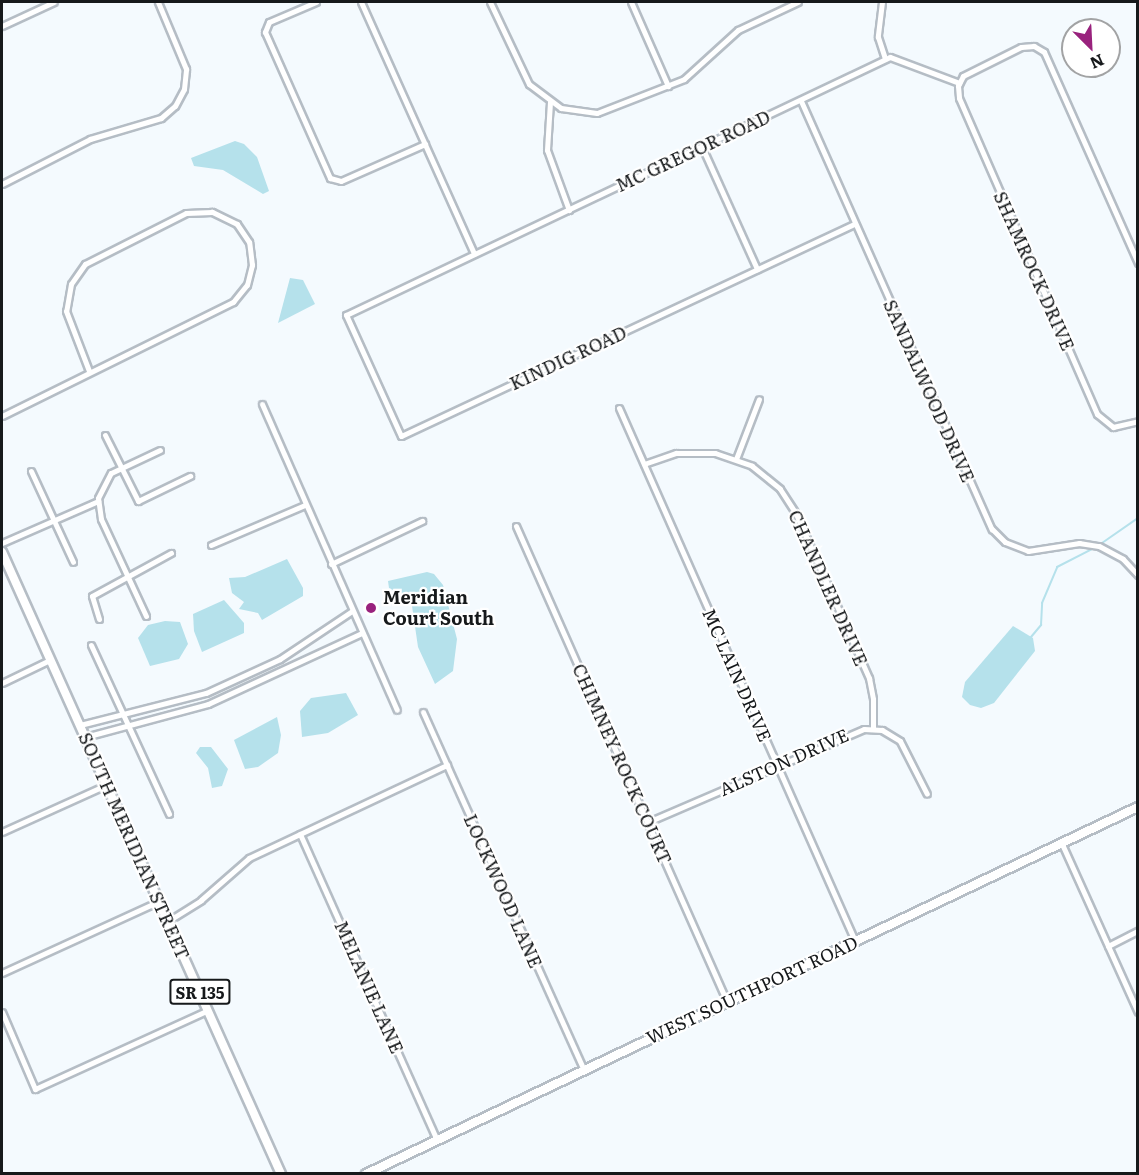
<!DOCTYPE html>
<html>
<head>
<meta charset="utf-8">
<style>
  body { margin:0 }
  #map { position:relative; width:1139px; height:1175px; overflow:hidden; background:#f4fafe; font-family:Literata,serif }
  div>[style] { position:absolute }
  .water>* { inset:0; background:#b5e1eb }
  .stream>* { height:2px; margin:-1px; padding:0 1px; transform-origin:1px; border-radius:1px; background:#b5e1eb }
  .roads { filter:drop-shadow(2px 0 #b5bdc5) drop-shadow(-2px 0 #b5bdc5) drop-shadow(0 2px #b5bdc5) drop-shadow(0 -2px #b5bdc5) }
  .street>* { height:5px; margin:-2.5px; padding:0 2.5px; transform-origin:2.5px; border-radius:2.5px; background:#fff }
  .secondary>* { height:8px; margin:-4px; padding:0 4px; transform-origin:4px; border-radius:4px; background:#fff }
  .primary>* { height:8px; margin:-4px; padding:0 4px; transform-origin:4px; border-radius:4px; background:#fff }
  .dots>* { width:16px; height:16px; translate:-50% -50%; box-sizing:border-box; border:3px solid #fff; border-radius:50% }
  span { translate:-50% -50%; white-space:nowrap; text-align:center; line-height:1.15; -webkit-text-stroke:4.5px #fff; paint-order:stroke }
  .shield-label span { padding:2px 4px; background:#fff; border:2px solid; border-radius:4px; -webkit-text-stroke-width:0 }
  .shield-label { font-size:16px; color:#16191b; font-weight:700 }
  .street-label { font-size:18px; color:#16191b }
  .poi-label { font-size:18px; color:#16191b; font-weight:700 }
  .left { translate:0 -50%; text-align:left }
  .frame { position:absolute; inset:0; border:3px solid #16191b; pointer-events:none }
  .north { position:absolute; left:1061px; top:18px; width:60px; height:60px; box-sizing:border-box; background:#fff; border:2px solid #a2a3a4; border-radius:50%; rotate:156deg; font-size:16px; font-weight:700; line-height:24px; text-align:center; color:#16191b }
  .north::after { content:''; display:block; margin:auto; width:21px; height:27px; background:#99227d; clip-path:polygon(50% 0,100% 100%,50% 72%,0 100%) }
</style>
</head>
<body>
<div id="map">
  <div class="water">
    <div style="clip-path:polygon(235px 141px,244px 144px,257px 157px,269px 191px,263px 194px,223px 170px,194px 166px,191px 158px)"></div>
    <div style="clip-path:polygon(290px 278px,303px 280px,315px 304px,278px 323px)"></div>
    <div style="clip-path:polygon(287px 559px,303px 588px,303px 596px,262px 620px,258px 613px,239px 609px,244px 602px,232px 593px,229px 578px,245px 577px)"></div>
    <div style="clip-path:polygon(427px 572px,434px 574px,443px 585px,457px 639px,453px 671px,435px 684px,418px 647px,412px 606px,405px 596px,389px 588px,388px 581px)"></div>
    <div style="clip-path:polygon(224px 600px,244px 623px,244px 633px,202px 652px,194px 631px,193px 614px)"></div>
    <div style="clip-path:polygon(165px 621px,180px 622px,188px 644px,179px 659px,150px 666px,138px 638px,148px 625px)"></div>
    <div style="clip-path:polygon(1013px 626px,1033px 638px,1035px 651px,994px 703px,981px 708px,970px 705px,962px 697px,965px 682px)"></div>
    <div style="clip-path:polygon(346px 693px,358px 715px,328px 733px,302px 737px,300px 711px,311px 698px)"></div>
    <div style="clip-path:polygon(277px 717px,281px 735px,278px 753px,258px 767px,245px 769px,234px 740px)"></div>
    <div style="clip-path:polygon(200px 747px,211px 747px,228px 769px,222px 786px,212px 788px,208px 768px,196px 753px)"></div>
  </div>
  <div class="stream">
    <div style="left:1102px;top:543px;width:44px;rotate:-34.8deg"></div>
    <div style="left:1031px;top:637px;width:16px;rotate:-50deg"></div>
    <div style="left:1041px;top:625px;width:22px;rotate:-87deg"></div>
    <div style="left:1042px;top:603px;width:39px;rotate:-67deg"></div>
    <div style="left:1057px;top:567px;width:42px;rotate:-27.2deg"></div>
  </div>
  <div class="roads">
    <div class="street">
      <div style="left:316px;top:2px;width:51px;rotate:156.9deg"></div>
      <div style="left:269px;top:22px;width:11px;rotate:112deg"></div>
      <div style="left:265px;top:32px;width:160px;rotate:66deg"></div>
      <div style="left:330px;top:178px;width:11px;rotate:15deg"></div>
      <div style="left:341px;top:181px;width:92px;rotate:-23.8deg"></div>
      <div style="left:361px;top:2px;width:276px;rotate:65.8deg"></div>
      <div style="left:490px;top:2px;width:91px;rotate:64.6deg"></div>
      <div style="left:529px;top:84px;width:40px;rotate:37deg"></div>
      <div style="left:561px;top:108px;width:36px;rotate:8deg"></div>
      <div style="left:597px;top:113px;width:93px;rotate:-21.3deg"></div>
      <div style="left:684px;top:79px;width:73px;rotate:-42.2deg"></div>
      <div style="left:738px;top:30px;width:66px;rotate:-25deg"></div>
      <div style="left:631px;top:2px;width:92px;rotate:66.2deg"></div>
      <div style="left:882px;top:2px;width:35px;rotate:97deg"></div>
      <div style="left:878px;top:37px;width:23px;rotate:72deg"></div>
      <div style="left:2px;top:26px;width:57px;rotate:-24.8deg"></div>
      <div style="left:801px;top:101px;width:469px;rotate:66deg"></div>
      <div style="left:992px;top:529px;width:18px;rotate:45deg"></div>
      <div style="left:1005px;top:542px;width:25px;rotate:21deg"></div>
      <div style="left:1028px;top:551px;width:52px;rotate:-8.9deg"></div>
      <div style="left:1079px;top:543px;width:20px;rotate:9deg"></div>
      <div style="left:1099px;top:546px;width:27px;rotate:28deg"></div>
      <div style="left:1123px;top:559px;width:22px;rotate:47deg"></div>
      <div style="left:550px;top:102px;width:48px;rotate:93.6deg"></div>
      <div style="left:547px;top:150px;width:64px;rotate:69.9deg"></div>
      <div style="left:702px;top:147px;width:134px;rotate:65.7deg"></div>
      <div style="left:2px;top:184px;width:99px;rotate:-27.1deg"></div>
      <div style="left:90px;top:139px;width:74px;rotate:-16.5deg"></div>
      <div style="left:161px;top:118px;width:18px;rotate:-41deg"></div>
      <div style="left:175px;top:106px;width:19px;rotate:-62deg"></div>
      <div style="left:184px;top:89px;width:20px;rotate:-84deg"></div>
      <div style="left:186px;top:69px;width:73px;rotate:-112.7deg"></div>
      <div style="left:854px;top:224px;width:500px;rotate:154.92deg"></div>
      <div style="left:401px;top:436px;width:133px;rotate:-114.4deg"></div>
      <div style="left:346px;top:315px;width:602px;rotate:-25.37deg"></div>
      <div style="left:890px;top:57px;width:74px;rotate:20.6deg"></div>
      <div style="left:1138px;top:263px;width:231px;rotate:-114deg"></div>
      <div style="left:1044px;top:52px;width:12px;rotate:-149deg"></div>
      <div style="left:1034px;top:46px;width:13px;rotate:176deg"></div>
      <div style="left:1021px;top:47px;width:65px;rotate:153.4deg"></div>
      <div style="left:963px;top:76px;width:11px;rotate:117deg"></div>
      <div style="left:958px;top:86px;width:12px;rotate:85deg"></div>
      <div style="left:959px;top:98px;width:345px;rotate:66.4deg"></div>
      <div style="left:1097px;top:414px;width:21px;rotate:39deg"></div>
      <div style="left:1113px;top:427px;width:26px;rotate:-13deg"></div>
      <div style="left:262px;top:404px;width:334px;rotate:66.2deg"></div>
      <div style="left:619px;top:408px;width:583px;rotate:66.12deg"></div>
      <div style="left:2px;top:416px;width:258px;rotate:-26.3deg"></div>
      <div style="left:233px;top:302px;width:22px;rotate:-51deg"></div>
      <div style="left:247px;top:285px;width:21px;rotate:-76deg"></div>
      <div style="left:252px;top:265px;width:23px;rotate:-97deg"></div>
      <div style="left:249px;top:242px;width:22px;rotate:-124deg"></div>
      <div style="left:237px;top:224px;width:28px;rotate:-154deg"></div>
      <div style="left:212px;top:212px;width:26px;rotate:178deg"></div>
      <div style="left:186px;top:213px;width:113px;rotate:153.2deg"></div>
      <div style="left:85px;top:264px;width:24px;rotate:125deg"></div>
      <div style="left:71px;top:284px;width:27px;rotate:100deg"></div>
      <div style="left:66px;top:311px;width:64px;rotate:69deg"></div>
      <div style="left:105px;top:435px;width:74px;rotate:63.4deg"></div>
      <div style="left:138px;top:501px;width:58px;rotate:-25.7deg"></div>
      <div style="left:736px;top:459px;width:64px;rotate:-69deg"></div>
      <div style="left:644px;top:464px;width:34px;rotate:-19deg"></div>
      <div style="left:676px;top:453px;width:39px"></div>
      <div style="left:715px;top:453px;width:39px;rotate:19deg"></div>
      <div style="left:752px;top:466px;width:36px;rotate:39deg"></div>
      <div style="left:780px;top:489px;width:30px;rotate:57deg"></div>
      <div style="left:796px;top:514px;width:180px;rotate:66deg"></div>
      <div style="left:869px;top:678px;width:21px;rotate:79deg"></div>
      <div style="left:873px;top:699px;width:30px;rotate:90deg"></div>
      <div style="left:31px;top:471px;width:100px;rotate:65.2deg"></div>
      <div style="left:516px;top:526px;width:521px;rotate:66.09deg"></div>
      <div style="left:2px;top:543px;width:105px;rotate:-23.6deg"></div>
      <div style="left:211px;top:545px;width:102px;rotate:-23.1deg"></div>
      <div style="left:331px;top:564px;width:101px;rotate:-25.3deg"></div>
      <div style="left:146px;top:616px;width:107px;rotate:-114.9deg"></div>
      <div style="left:101px;top:519px;width:21px;rotate:-98deg"></div>
      <div style="left:98px;top:498px;width:28px;rotate:-63deg"></div>
      <div style="left:111px;top:473px;width:54px;rotate:-25.1deg"></div>
      <div style="left:99px;top:619px;width:24px;rotate:-107deg"></div>
      <div style="left:92px;top:596px;width:90px;rotate:-28.6deg"></div>
      <div style="left:91px;top:645px;width:186px;rotate:65.2deg"></div>
      <div style="left:2px;top:683px;width:53px;rotate:-25.6deg"></div>
      <div style="left:423px;top:712px;width:393px;rotate:65.8deg"></div>
      <div style="left:80px;top:725px;width:130px;rotate:-14.3deg"></div>
      <div style="left:206px;top:693px;width:81px;rotate:-24.7deg"></div>
      <div style="left:280px;top:659px;width:87px;rotate:-33.7deg"></div>
      <div style="left:85px;top:737px;width:127px;rotate:-15deg"></div>
      <div style="left:208px;top:704px;width:170px;rotate:-24.8deg"></div>
      <div style="left:648px;top:822px;width:235px;rotate:-23.3deg"></div>
      <div style="left:864px;top:729px;width:18px;rotate:3deg"></div>
      <div style="left:882px;top:730px;width:21px;rotate:31deg"></div>
      <div style="left:900px;top:741px;width:59px;rotate:63deg"></div>
      <div style="left:2px;top:832px;width:114px;rotate:-24.3deg"></div>
      <div style="left:300px;top:834px;width:335px;rotate:65.9deg"></div>
      <div style="left:1062px;top:844px;width:184px;rotate:65.7deg"></div>
      <div style="left:168px;top:921px;width:39px;rotate:-32deg"></div>
      <div style="left:201px;top:900px;width:64px;rotate:-41.2deg"></div>
      <div style="left:249px;top:858px;width:219px;rotate:-25.2deg"></div>
      <div style="left:1108px;top:946px;width:34px;rotate:-27deg"></div>
      <div style="left:2px;top:973px;width:173px;rotate:-24.6deg"></div>
      <div style="left:2px;top:1012px;width:84px;rotate:66.8deg"></div>
      <div style="left:35px;top:1089px;width:190px;rotate:-24.5deg"></div>
    </div>
    <div class="secondary">
      <div style="left:366px;top:1174px;width:855px;rotate:-25.43deg"></div>
    </div>
    <div class="primary">
      <div style="left:2px;top:552px;width:682px;rotate:65.84deg"></div>
    </div>
  </div>
  <div class="dots">
    <div style="left:371px;top:608px;background:#99227d"></div>
  </div>
  <div class="shield-label">
    <span style="left:200px;top:992px">SR 135</span>
  </div>
  <div class="street-label">
    <span style="left:693px;top:151px;rotate:-25deg">MC GREGOR ROAD</span>
    <span style="left:1034px;top:271px;rotate:66deg">SHAMROCK DRIVE</span>
    <span style="left:568px;top:358px;rotate:-25deg">KINDIG ROAD</span>
    <span style="left:929px;top:391px;rotate:66deg">SANDALWOOD DRIVE</span>
    <span style="left:828px;top:588px;rotate:66deg">CHANDLER DRIVE</span>
    <span style="left:737px;top:675px;rotate:66deg">MC LAIN DRIVE</span>
    <span style="left:784px;top:762px;rotate:-24deg">ALSTON DRIVE</span>
    <span style="left:622px;top:764px;rotate:66deg">CHIMNEY ROCK COURT</span>
    <span style="left:134px;top:846px;rotate:66deg">SOUTH MERIDIAN STREET</span>
    <span style="left:503px;top:891px;rotate:66deg">LOCKWOOD LANE</span>
    <span style="left:369px;top:987px;rotate:66deg">MELANIE LANE</span>
    <span style="left:752px;top:990px;rotate:-25deg">WEST SOUTHPORT ROAD</span>
  </div>
  <div class="poi-label">
    <span class="left" style="left:383px;top:608px">Meridian<br>Court South</span>
  </div>
  <div class="frame"></div>
  <div class="north">N</div>
</div>
</body>
</html>
